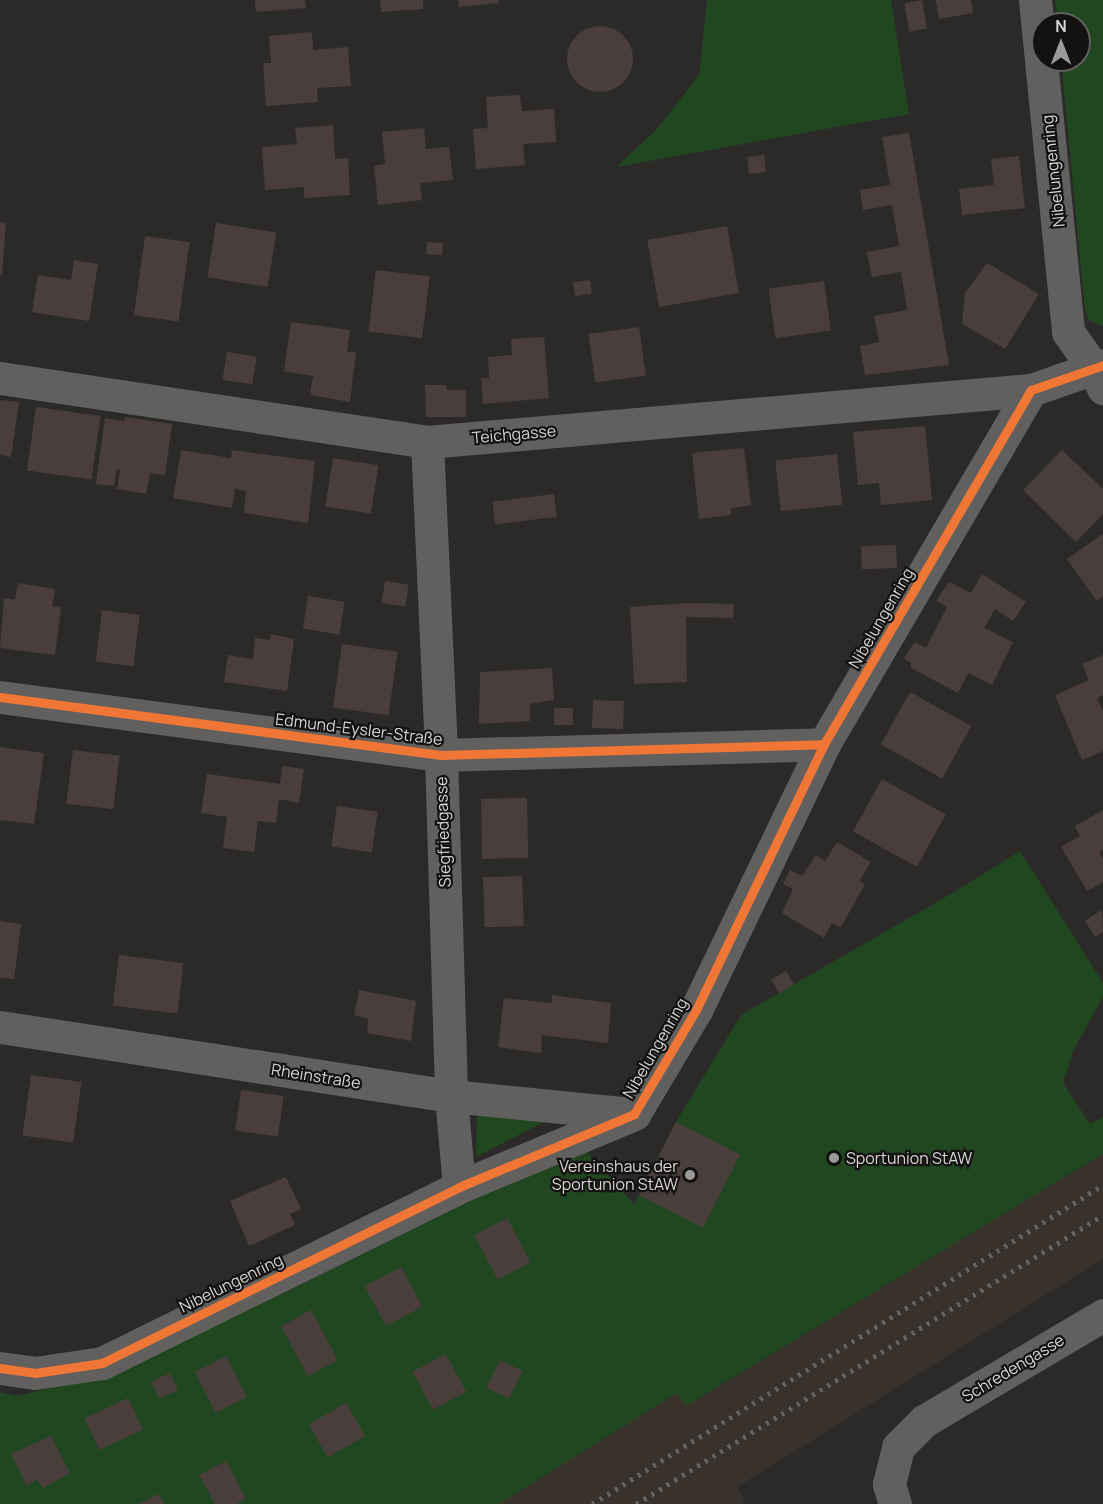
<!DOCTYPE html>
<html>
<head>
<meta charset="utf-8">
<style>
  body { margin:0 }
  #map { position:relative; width:1103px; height:1504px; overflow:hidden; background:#2c2a28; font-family:Manrope,sans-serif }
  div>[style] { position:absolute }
  .built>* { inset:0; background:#39312c }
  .green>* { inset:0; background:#214720 }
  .building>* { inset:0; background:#4a3e3d; transform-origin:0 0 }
  .round { border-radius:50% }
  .minor>* { height:33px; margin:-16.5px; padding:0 16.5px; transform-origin:16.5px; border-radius:16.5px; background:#62605f }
  .rail>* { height:4.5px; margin-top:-2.25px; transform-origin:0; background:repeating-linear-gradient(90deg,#656463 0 3px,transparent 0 9px) }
  .cycleway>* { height:9px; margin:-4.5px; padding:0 4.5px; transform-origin:4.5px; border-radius:4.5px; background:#f07635 }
  .dots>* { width:16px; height:16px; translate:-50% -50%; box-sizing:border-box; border:3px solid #141211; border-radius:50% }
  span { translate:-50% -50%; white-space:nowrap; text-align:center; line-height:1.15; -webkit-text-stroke:4.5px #141211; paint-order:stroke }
  .street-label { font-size:16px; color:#d8d6d4 }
  .poi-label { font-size:16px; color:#d8d6d4 }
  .left { translate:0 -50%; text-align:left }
  .right { translate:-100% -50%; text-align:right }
  .north { position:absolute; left:1031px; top:12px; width:60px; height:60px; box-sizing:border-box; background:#141211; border:2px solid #62605f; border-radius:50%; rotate:0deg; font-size:16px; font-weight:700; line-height:24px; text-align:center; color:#d8d6d4 }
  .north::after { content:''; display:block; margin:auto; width:21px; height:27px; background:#9c9a98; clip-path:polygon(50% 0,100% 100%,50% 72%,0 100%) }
</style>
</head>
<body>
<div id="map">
  <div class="built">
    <div style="clip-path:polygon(1103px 1154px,1103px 1259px,737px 1487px,745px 1502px,741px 1504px,499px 1504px,678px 1392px,686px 1406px)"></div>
  </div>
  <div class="green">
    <div style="clip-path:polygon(707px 0,891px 0,909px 114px,616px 167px,657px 129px,699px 75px)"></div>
    <div style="clip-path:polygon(1055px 0,1103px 0,1103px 326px,1090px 321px,1085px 310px,1061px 60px,1079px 60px,1079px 24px,1058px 24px)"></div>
    <div style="clip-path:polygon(1020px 851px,1103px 983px,1103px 997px,1074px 1049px,1063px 1083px,1090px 1124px,1103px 1117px,1103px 1154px,686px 1406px,677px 1393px,499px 1504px,0 1504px,0 1392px,17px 1396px,92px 1378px,583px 1148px,634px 1204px,676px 1122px,741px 1015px,954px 892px)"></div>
    <div style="clip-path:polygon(477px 1113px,546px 1121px,476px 1157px)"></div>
  </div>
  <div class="building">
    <div style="clip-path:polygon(255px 0,305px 0,306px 8px,256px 12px)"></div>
    <div style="clip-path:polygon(380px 0,423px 0,423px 9px,381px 12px)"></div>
    <div style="clip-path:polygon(458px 0,498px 0,499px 3px,459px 7px)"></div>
    <div style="left:922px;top:0;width:29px;height:18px;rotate:80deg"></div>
    <div style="clip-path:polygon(936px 0,971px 0,973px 13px,939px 19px)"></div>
    <div class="round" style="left:567px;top:26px;width:66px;height:66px"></div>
    <div style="clip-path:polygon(312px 32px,313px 50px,348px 47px,351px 86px,317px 88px,318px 102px,266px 106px,263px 63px,271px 63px,269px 36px)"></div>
    <div style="clip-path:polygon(520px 95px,522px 111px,554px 109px,556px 142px,523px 144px,525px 165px,476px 169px,473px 129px,488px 128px,486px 97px)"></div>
    <div style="clip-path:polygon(333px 125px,335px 159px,348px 158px,350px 195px,304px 198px,304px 187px,265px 190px,262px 147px,297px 144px,295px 128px)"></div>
    <div style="clip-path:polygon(424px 128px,426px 149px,449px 147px,453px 180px,420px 183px,422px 200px,378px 205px,374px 166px,385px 164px,382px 132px)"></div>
    <div style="clip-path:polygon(909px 133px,949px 365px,865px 375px,860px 346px,879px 342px,874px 316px,907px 310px,901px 272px,872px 277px,867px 252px,899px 246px,892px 205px,863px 210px,860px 190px,890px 185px,882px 137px)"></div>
    <div style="left:764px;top:155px;width:17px;height:17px;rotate:83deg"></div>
    <div style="clip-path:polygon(1019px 156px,1025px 208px,962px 215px,959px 189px,994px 185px,991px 159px)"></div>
    <div style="clip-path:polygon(0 222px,6px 223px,2px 275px,0 275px)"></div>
    <div style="left:216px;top:223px;width:61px;height:55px;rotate:9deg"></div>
    <div style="left:727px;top:226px;width:68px;height:81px;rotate:80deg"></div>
    <div style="left:145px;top:236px;width:45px;height:80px;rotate:8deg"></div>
    <div style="left:427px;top:242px;width:16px;height:12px;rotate:4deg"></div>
    <div style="clip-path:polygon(74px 260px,98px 264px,89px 321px,32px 312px,38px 275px,71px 280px)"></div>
    <div style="clip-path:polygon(987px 263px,1039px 294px,1005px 349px,962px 324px,965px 293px)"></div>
    <div style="left:376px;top:270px;width:54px;height:62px;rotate:7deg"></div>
    <div style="left:590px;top:280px;width:14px;height:17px;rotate:82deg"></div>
    <div style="left:824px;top:281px;width:50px;height:56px;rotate:82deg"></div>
    <div style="clip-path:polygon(291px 322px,350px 330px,347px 352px,356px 352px,350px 402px,310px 395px,313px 376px,284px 371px)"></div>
    <div style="left:639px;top:327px;width:49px;height:51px;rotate:82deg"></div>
    <div style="clip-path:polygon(544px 337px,549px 398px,483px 404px,481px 378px,489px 378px,488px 357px,512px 355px,511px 339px)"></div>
    <div style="left:227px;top:352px;width:30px;height:28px;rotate:9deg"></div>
    <div style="clip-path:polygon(425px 385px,446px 385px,447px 390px,466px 390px,466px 417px,426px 417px)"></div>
    <div style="clip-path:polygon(0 400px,19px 402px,11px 457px,0 455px)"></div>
    <div style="left:36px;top:407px;width:65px;height:64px;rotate:8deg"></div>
    <div style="clip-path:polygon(125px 417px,172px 424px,165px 475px,150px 473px,146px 494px,117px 489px,120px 470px,117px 469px,114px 486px,96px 484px,105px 418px,124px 421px)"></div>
    <div style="clip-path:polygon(925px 426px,932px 500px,881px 505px,879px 483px,858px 485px,853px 432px)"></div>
    <div style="clip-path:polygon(744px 448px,751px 505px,731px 508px,731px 515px,699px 519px,692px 453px)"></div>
    <div style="clip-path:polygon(181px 450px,231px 458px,232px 450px,315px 461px,308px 523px,244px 513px,246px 491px,235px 489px,232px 508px,173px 498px)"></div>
    <div style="clip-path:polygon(1062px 450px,1103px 489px,1103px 514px,1076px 542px,1023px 490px)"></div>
    <div style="left:837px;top:454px;width:51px;height:62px;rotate:84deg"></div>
    <div style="left:333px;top:458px;width:46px;height:49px;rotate:9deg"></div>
    <div style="left:554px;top:494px;width:23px;height:62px;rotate:83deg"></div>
    <div style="clip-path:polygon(1103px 534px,1103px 596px,1097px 601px,1067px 559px)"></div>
    <div style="left:896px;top:545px;width:23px;height:35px;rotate:88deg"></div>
    <div style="clip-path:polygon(982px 574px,1026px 602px,1013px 621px,995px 609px,984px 628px,1013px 642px,992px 685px,968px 673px,958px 693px,911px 668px,911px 663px,904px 658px,915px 642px,926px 648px,947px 607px,936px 601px,949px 582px,971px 593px)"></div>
    <div style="left:385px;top:581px;width:24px;height:22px;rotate:9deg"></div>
    <div style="clip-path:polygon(18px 583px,55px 589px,52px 606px,61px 607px,55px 655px,0 648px,4px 598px,15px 600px)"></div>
    <div style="left:308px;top:596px;width:37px;height:33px;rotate:9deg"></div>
    <div style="clip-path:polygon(686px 603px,734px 604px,733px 618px,686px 617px,687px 682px,634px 684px,630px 607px)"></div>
    <div style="left:102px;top:610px;width:38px;height:52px;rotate:7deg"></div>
    <div style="clip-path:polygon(271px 634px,294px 639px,287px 691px,224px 682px,228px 655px,253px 659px,255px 638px,270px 640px)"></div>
    <div style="left:342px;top:644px;width:56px;height:64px;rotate:8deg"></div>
    <div style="clip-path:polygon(1103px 655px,1103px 695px,1097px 698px,1103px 712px,1103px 751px,1082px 760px,1055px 695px,1089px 680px,1082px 664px)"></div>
    <div style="clip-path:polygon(552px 668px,554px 700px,530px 704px,530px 721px,479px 724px,480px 672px)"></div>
    <div style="left:910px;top:692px;width:70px;height:60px;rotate:29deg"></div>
    <div style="left:593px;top:700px;width:31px;height:28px;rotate:2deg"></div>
    <div style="left:573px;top:708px;width:17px;height:19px;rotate:90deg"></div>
    <div style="clip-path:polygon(0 747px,44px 753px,34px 824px,0 820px)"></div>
    <div style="left:73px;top:750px;width:47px;height:54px;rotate:7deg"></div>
    <div style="clip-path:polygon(282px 766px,304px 769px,299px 803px,279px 799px,276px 823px,258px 821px,254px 852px,223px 848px,227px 817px,201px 813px,207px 774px,280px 784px)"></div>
    <div style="left:882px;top:779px;width:73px;height:60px;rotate:29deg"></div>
    <div style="left:527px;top:798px;width:60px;height:46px;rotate:89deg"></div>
    <div style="left:337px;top:806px;width:41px;height:41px;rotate:8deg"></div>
    <div style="clip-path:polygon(1103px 810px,1103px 850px,1099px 852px,1103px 859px,1103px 882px,1087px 891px,1061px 847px,1080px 836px,1075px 826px)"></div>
    <div style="clip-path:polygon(837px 842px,871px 862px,859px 881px,865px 884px,841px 927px,832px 923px,824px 938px,782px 913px,793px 889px,783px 884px,790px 870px,802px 876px,816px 855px,825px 861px)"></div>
    <div style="left:522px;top:876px;width:50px;height:39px;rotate:88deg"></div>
    <div style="clip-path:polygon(1102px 910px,1103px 932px,1095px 937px,1085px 921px)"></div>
    <div style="clip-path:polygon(0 921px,21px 924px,14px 979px,0 978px)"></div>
    <div style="left:119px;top:955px;width:65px;height:51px;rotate:7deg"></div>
    <div style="left:786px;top:971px;width:16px;height:17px;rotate:60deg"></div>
    <div style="clip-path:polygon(359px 990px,416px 1001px,411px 1041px,367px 1033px,368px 1019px,354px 1015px)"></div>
    <div style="clip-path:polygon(552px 995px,611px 1003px,608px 1043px,542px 1035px,541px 1053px,498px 1047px,504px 998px,552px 1003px)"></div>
    <div style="left:31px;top:1075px;width:51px;height:61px;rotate:8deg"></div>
    <div style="left:241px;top:1090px;width:43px;height:41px;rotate:8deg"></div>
    <div style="left:676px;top:1122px;width:72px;height:82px;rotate:27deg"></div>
    <div style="clip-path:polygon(286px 1177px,301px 1209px,290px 1214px,295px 1225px,249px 1246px,230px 1201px)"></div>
    <div style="left:507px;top:1218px;width:50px;height:37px;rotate:62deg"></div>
    <div style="left:401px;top:1267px;width:45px;height:41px;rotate:62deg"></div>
    <div style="left:311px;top:1310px;width:57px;height:34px;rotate:62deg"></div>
    <div style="left:446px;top:1354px;width:43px;height:38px;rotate:62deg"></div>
    <div style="left:226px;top:1356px;width:46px;height:35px;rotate:63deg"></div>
    <div style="left:500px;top:1360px;width:25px;height:31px;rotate:26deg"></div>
    <div style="left:170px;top:1373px;width:19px;height:21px;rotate:65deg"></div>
    <div style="left:128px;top:1398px;width:35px;height:48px;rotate:65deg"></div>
    <div style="left:346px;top:1403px;width:38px;height:43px;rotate:60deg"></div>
    <div style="clip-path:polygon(51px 1436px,70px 1473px,43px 1488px,37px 1480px,26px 1485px,11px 1454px)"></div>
    <div style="clip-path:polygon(226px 1461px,246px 1499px,236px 1504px,215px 1504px,199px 1475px)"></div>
    <div style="clip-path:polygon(159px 1494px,164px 1504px,138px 1504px)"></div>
  </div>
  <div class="minor">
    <div style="left:1035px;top:0;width:334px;rotate:84.3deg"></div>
    <div style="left:1068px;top:332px;width:47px;rotate:54.6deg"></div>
    <div style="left:1095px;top:370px;width:20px;rotate:66deg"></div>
    <div style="left:0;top:378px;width:432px;rotate:8.5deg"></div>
    <div style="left:427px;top:442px;width:606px;rotate:-4.92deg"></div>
    <div style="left:1031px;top:390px;width:76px;rotate:-19.1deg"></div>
    <div style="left:427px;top:442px;width:313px;rotate:87.4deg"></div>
    <div style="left:441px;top:755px;width:341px;rotate:88.3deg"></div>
    <div style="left:451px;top:1096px;width:91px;rotate:85deg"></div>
    <div style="left:0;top:697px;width:445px;rotate:7.5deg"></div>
    <div style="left:441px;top:755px;width:383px;rotate:-1.6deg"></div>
    <div style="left:0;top:1027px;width:456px;rotate:8.7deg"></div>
    <div style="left:451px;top:1096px;width:181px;rotate:5.7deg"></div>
    <div style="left:0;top:1368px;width:35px;rotate:8deg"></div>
    <div style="left:35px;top:1373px;width:68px;rotate:-8.5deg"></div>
    <div style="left:102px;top:1363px;width:398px;rotate:-26.2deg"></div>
    <div style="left:459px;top:1187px;width:190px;rotate:-22.6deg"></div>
    <div style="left:634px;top:1114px;width:121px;rotate:-59.2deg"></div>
    <div style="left:696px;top:1010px;width:295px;rotate:-64.3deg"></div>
    <div style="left:824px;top:744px;width:410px;rotate:-59.7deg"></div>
    <div style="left:895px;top:1504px;width:21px;rotate:-107deg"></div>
    <div style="left:889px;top:1484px;width:38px;rotate:-76deg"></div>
    <div style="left:898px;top:1447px;width:37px;rotate:-45deg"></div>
    <div style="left:924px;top:1421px;width:208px;rotate:-30.6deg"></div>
  </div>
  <div class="rail">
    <div style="left:592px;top:1504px;width:602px;rotate:-31.98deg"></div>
    <div style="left:636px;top:1504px;width:549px;rotate:-31.75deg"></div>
  </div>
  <div class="cycleway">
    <div style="left:0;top:697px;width:445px;rotate:7.5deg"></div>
    <div style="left:441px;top:755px;width:383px;rotate:-1.6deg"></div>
    <div style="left:0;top:1368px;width:35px;rotate:8deg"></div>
    <div style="left:35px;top:1373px;width:68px;rotate:-8.5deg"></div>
    <div style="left:102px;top:1363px;width:398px;rotate:-26.2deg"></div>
    <div style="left:459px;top:1187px;width:190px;rotate:-22.6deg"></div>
    <div style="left:634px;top:1114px;width:121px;rotate:-59.2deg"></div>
    <div style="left:696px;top:1010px;width:295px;rotate:-64.3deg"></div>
    <div style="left:824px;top:744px;width:410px;rotate:-59.7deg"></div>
    <div style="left:1031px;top:390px;width:76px;rotate:-19.1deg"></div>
  </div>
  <div class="dots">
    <div style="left:834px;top:1158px;background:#9c9a98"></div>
    <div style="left:690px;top:1175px;background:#9c9a98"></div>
  </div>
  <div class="street-label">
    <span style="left:1053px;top:171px;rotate:-96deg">Nibelungenring</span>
    <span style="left:514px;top:434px;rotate:-5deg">Teichgasse</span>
    <span style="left:881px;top:618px;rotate:-60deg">Nibelungenring</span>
    <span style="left:359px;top:729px;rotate:7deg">Edmund-Eysler-Straße</span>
    <span style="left:443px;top:832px;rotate:-92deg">Siegfriedgasse</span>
    <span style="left:655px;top:1048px;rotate:-60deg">Nibelungenring</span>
    <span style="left:316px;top:1076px;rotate:9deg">Rheinstraße</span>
    <span style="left:231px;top:1283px;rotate:-26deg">Nibelungenring</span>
    <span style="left:1013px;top:1368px;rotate:-31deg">Schredengasse</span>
  </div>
  <div class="poi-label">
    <span class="left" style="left:846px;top:1158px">Sportunion StAW</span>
    <span class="right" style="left:678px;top:1175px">Vereinshaus der<br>Sportunion StAW</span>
  </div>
  <div class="north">N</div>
</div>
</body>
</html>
